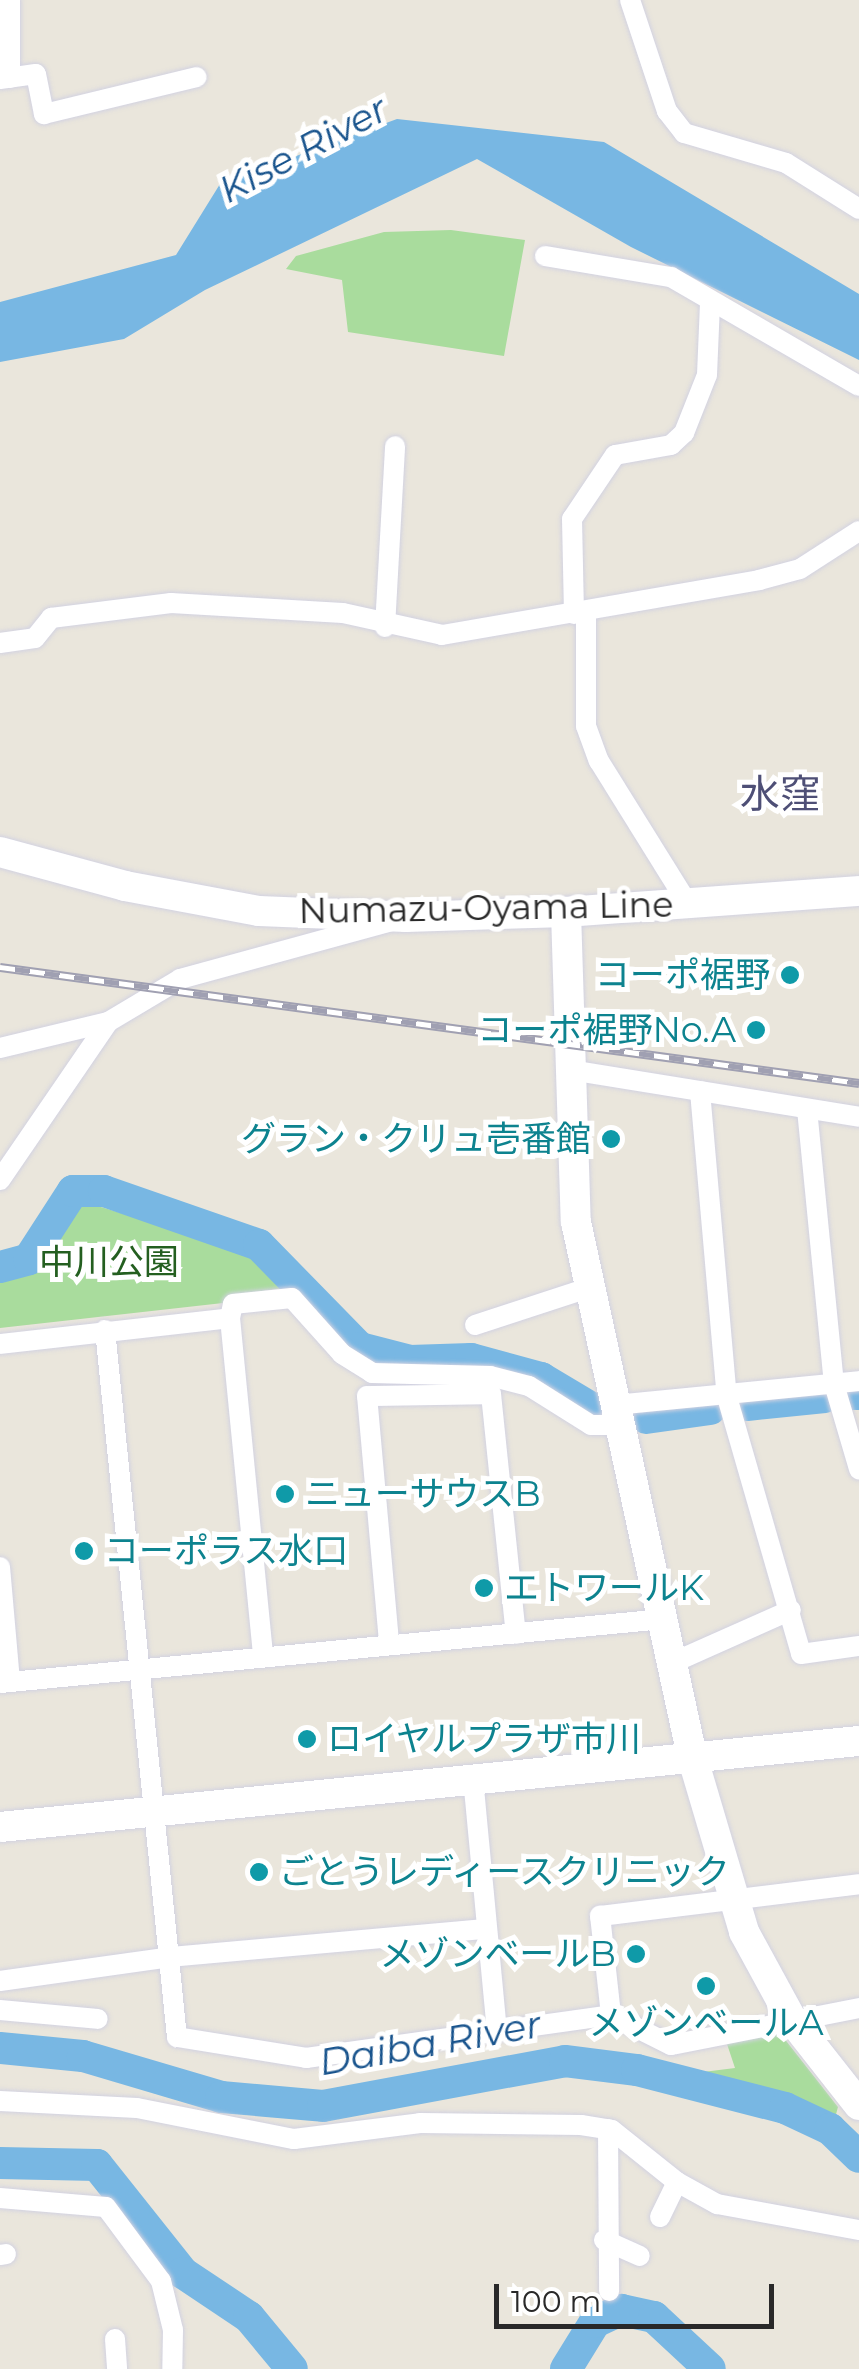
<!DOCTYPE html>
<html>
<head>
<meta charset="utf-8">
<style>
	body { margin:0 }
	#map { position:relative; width:859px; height:2369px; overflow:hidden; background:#eae6dc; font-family:Montserrat,"Noto Sans JP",sans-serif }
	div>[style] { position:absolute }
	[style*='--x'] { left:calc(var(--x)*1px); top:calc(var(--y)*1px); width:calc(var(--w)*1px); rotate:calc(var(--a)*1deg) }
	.green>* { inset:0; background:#a9dc9d }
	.water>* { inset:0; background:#78b7e3 }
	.river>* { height:32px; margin:-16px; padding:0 16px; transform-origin:16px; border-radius:16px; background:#78b7e3 }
	.roads { filter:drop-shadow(0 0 2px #d2d2e1) drop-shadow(0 0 2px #d2d2e1) }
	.street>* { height:20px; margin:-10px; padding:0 10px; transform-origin:10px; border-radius:10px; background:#fff }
	.secondary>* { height:30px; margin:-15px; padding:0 15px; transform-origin:15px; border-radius:15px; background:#fff }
	.rail>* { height:9px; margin-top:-4.5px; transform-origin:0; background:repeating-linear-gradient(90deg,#fff 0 15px,#a0a0b2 0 30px); box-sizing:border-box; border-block:2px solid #a0a0b2 }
	.dots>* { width:28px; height:28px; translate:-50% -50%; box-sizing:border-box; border:5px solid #fff; border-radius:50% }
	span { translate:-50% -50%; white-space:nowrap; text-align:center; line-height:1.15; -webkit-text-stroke:10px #fff; paint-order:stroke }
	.street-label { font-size:35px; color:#292929 }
	.culture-label { font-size:35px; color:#0d838f }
	.right { translate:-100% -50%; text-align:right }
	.left { translate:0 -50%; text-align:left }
	.park-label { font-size:35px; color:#245f20 }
	.water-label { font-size:38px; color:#19548d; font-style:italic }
	.quarter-label { font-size:40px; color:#4e4f76 }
	.scale { position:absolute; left:494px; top:2284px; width:280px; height:45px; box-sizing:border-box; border:5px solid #292929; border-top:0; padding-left:12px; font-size:30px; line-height:35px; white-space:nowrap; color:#292929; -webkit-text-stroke:8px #fff; paint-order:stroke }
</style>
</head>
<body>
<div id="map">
	<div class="green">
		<div style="clip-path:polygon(451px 230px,525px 240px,504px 356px,348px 332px,342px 280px,286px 269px,296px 256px,384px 232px)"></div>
		<div style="clip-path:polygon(81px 1201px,256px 1254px,284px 1288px,228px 1296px,223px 1303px,0 1328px,0 1279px,42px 1260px,58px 1242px,68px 1208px)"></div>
		<div style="clip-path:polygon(780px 2033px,838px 2107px,835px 2118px,679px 2075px,735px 2068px,725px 2038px)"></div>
	</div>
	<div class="water">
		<div style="clip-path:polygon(397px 119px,604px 142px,859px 294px,859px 360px,631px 247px,477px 159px,205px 290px,124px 339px,0 362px,0 302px,176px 255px,220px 184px)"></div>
	</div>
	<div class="river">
		<div style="--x:0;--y:1267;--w:30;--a:-15"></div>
		<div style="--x:29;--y:1259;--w:81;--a:-57.1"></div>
		<div style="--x:73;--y:1191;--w:31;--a:0"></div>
		<div style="--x:104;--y:1191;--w:164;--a:19.2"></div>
		<div style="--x:259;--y:1245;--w:144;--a:45.6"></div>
		<div style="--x:360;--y:1348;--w:52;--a:14.6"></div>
		<div style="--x:410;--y:1361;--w:61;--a:-1.9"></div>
		<div style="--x:471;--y:1359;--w:73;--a:15.2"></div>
		<div style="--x:541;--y:1378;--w:61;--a:30.8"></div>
		<div style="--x:851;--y:1394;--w:8;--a:0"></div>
		<div style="--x:747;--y:1405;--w:78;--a:-5.9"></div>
		<div style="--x:646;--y:1418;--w:65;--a:-8"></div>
		<div style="--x:0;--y:2048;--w:83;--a:5.5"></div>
		<div style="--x:83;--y:2056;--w:144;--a:16.5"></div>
		<div style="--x:221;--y:2097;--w:102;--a:5"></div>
		<div style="--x:323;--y:2106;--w:246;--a:-10.5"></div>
		<div style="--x:565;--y:2061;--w:73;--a:7.1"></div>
		<div style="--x:637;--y:2070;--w:153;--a:14.4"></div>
		<div style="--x:785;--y:2108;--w:50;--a:25"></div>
		<div style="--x:830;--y:2129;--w:40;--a:44"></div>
		<div style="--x:0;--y:2163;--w:97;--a:1.2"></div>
		<div style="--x:97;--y:2165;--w:138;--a:51.5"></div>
		<div style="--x:183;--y:2273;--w:79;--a:33.7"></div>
		<div style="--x:249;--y:2317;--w:67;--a:50.4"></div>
		<div style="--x:566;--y:2369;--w:55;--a:-58.3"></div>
		<div style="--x:595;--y:2322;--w:29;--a:-25"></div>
		<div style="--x:621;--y:2310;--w:34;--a:12"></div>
		<div style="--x:654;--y:2317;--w:76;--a:42.9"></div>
	</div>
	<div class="roads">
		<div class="street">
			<div style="--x:10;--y:0;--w:78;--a:90"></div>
			<div style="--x:630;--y:0;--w:117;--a:71.6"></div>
			<div style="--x:667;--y:111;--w:28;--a:52"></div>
			<div style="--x:684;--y:133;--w:106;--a:16.4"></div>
			<div style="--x:786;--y:163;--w:86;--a:32.2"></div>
			<div style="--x:0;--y:79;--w:36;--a:-8"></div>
			<div style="--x:36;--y:74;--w:41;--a:78.7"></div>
			<div style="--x:44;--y:114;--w:157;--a:-13.6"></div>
			<div style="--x:545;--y:256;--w:128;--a:9.5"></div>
			<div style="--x:671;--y:277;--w:217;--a:30.1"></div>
			<div style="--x:586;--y:612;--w:114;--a:90"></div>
			<div style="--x:586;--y:726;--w:37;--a:70"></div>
			<div style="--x:599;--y:761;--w:168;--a:58.1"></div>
			<div style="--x:574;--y:614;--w:95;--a:-91.2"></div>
			<div style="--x:572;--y:519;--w:77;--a:-56.1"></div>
			<div style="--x:615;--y:455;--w:57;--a:-10.1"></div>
			<div style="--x:671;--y:445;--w:18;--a:-43"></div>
			<div style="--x:684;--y:433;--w:62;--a:-68.4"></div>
			<div style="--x:707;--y:375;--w:73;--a:-87.6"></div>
			<div style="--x:385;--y:627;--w:181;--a:-86.8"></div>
			<div style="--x:0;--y:643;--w:35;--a:-8"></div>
			<div style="--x:35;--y:638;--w:26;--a:-51"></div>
			<div style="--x:51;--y:618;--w:121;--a:-7.1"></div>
			<div style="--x:171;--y:603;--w:172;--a:3.3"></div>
			<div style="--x:343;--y:613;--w:101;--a:12.5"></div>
			<div style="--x:442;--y:635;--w:322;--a:-9.8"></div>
			<div style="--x:759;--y:580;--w:42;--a:-15"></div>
			<div style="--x:800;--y:569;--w:70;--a:-32.8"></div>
			<div style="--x:0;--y:1048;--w:111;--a:-13.5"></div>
			<div style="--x:108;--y:1022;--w:84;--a:-30.8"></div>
			<div style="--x:180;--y:979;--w:217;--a:-15.3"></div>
			<div style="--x:570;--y:1070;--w:293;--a:9.2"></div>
			<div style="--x:700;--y:1091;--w:307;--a:85"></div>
			<div style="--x:727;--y:1397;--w:267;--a:73.9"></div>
			<div style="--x:801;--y:1654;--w:59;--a:-7.9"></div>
			<div style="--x:807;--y:1109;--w:276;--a:84.4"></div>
			<div style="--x:834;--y:1384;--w:89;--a:73.6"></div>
			<div style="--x:0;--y:1180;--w:191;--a:-55.6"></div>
			<div style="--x:230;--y:1318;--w:14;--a:-78"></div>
			<div style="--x:233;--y:1304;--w:59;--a:-5.8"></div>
			<div style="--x:292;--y:1298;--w:75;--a:48.2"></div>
			<div style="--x:342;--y:1354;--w:36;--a:32"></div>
			<div style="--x:372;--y:1373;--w:118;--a:1.5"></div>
			<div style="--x:490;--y:1376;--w:40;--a:14.4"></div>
			<div style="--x:529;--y:1386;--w:73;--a:32.2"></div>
			<div style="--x:591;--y:1425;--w:28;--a:0"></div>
			<div style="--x:475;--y:1325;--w:119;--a:-18.1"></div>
			<div style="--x:105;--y:1330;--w:711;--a:84.19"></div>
			<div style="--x:177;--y:2037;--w:131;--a:9.2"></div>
			<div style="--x:306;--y:2058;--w:308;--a:-8"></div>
			<div style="--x:611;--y:2015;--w:67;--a:26.6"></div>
			<div style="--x:671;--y:2045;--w:192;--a:-11.1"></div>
			<div style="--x:0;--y:1344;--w:231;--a:-6.4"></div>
			<div style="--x:230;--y:1318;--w:338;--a:84.4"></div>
			<div style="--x:615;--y:1405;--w:245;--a:-5.6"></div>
			<div style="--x:0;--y:1567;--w:115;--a:85"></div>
			<div style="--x:389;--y:1642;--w:247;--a:-95.1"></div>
			<div style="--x:367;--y:1396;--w:124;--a:-0.9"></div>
			<div style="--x:491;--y:1394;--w:241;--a:84.1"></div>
			<div style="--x:672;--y:1663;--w:130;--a:-24"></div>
			<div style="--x:0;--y:1683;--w:666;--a:-5.51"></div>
			<div style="--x:473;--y:1778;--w:253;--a:84.6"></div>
			<div style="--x:0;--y:1981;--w:172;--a:-8"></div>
			<div style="--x:170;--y:1957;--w:315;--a:-5.1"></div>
			<div style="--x:0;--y:2010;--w:98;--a:5.2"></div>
			<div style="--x:611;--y:2015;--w:100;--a:-96.3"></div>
			<div style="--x:600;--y:1916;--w:261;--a:-7"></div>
			<div style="--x:0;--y:2101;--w:137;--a:2.9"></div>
			<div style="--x:137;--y:2108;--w:160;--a:11.2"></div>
			<div style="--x:294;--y:2139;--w:127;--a:-7.2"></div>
			<div style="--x:420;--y:2123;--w:161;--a:0.7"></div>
			<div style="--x:581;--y:2125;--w:31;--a:9"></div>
			<div style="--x:612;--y:2130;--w:83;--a:38.7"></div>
			<div style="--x:677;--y:2182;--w:46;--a:28.8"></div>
			<div style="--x:717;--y:2204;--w:144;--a:10.4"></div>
			<div style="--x:608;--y:2129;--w:162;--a:89.6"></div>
			<div style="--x:0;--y:2198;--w:106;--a:4.9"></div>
			<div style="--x:106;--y:2207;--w:92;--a:53.4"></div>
			<div style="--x:161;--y:2281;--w:50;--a:76.2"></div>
			<div style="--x:173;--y:2330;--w:39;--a:91"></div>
			<div style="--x:660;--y:2217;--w:39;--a:-64"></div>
			<div style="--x:604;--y:2240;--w:39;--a:24"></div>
			<div style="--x:0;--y:2255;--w:6;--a:-9"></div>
			<div style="--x:115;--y:2339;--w:30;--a:86"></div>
		</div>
		<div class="secondary">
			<div style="--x:0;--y:852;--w:130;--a:15.2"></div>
			<div style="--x:125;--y:886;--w:136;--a:10.6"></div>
			<div style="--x:259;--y:911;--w:147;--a:2.3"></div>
			<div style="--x:406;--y:917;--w:160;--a:-1.8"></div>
			<div style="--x:566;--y:912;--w:294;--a:-4.1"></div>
			<div style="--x:566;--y:912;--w:310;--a:88.2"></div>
			<div style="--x:576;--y:1222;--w:546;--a:77.74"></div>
			<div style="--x:692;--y:1756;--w:184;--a:73.5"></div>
			<div style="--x:744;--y:1932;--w:100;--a:61.4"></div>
			<div style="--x:792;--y:2020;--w:108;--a:51.8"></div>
			<div style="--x:0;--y:1827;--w:863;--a:-5.72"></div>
		</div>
	</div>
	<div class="rail">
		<div style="--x:0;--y:967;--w:867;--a:7.69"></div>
	</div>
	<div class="dots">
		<div style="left:790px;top:975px;background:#0f9aa8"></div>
		<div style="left:756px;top:1030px;background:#0f9aa8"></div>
		<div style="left:611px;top:1139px;background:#0f9aa8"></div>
		<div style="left:285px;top:1494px;background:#0f9aa8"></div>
		<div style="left:84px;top:1551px;background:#0f9aa8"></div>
		<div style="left:484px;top:1588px;background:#0f9aa8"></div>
		<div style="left:307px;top:1739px;background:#0f9aa8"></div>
		<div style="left:259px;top:1872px;background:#0f9aa8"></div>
		<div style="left:636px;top:1954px;background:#0f9aa8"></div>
		<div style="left:706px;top:1986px;background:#0f9aa8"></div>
	</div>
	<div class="street-label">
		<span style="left:486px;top:908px;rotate:-1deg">Numazu-Oyama Line</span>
	</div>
	<div class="culture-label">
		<span class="right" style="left:770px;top:975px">コーポ裾野</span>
		<span class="right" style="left:736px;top:1030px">コーポ裾野No.A</span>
		<span class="right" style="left:591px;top:1139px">グラン・クリュ壱番館</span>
		<span class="left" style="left:305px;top:1494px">ニューサウスB</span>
		<span class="left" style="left:104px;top:1551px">コーポラス水口</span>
		<span class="left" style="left:504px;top:1588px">エトワールK</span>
		<span class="left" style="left:327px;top:1739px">ロイヤルプラザ市川</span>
		<span class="left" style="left:279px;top:1872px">ごとうレディースクリニック</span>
		<span class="right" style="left:616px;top:1954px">メゾンベールB</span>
		<span style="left:706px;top:2023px">メゾンベールA</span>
	</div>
	<div class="park-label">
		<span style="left:109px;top:1262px">中川公園</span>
	</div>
	<div class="water-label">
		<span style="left:303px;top:149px;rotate:-28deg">Kise River</span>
		<span style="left:430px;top:2043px;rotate:-10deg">Daiba River</span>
	</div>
	<div class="quarter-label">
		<span style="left:780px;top:794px">水窪</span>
	</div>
	<div class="scale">100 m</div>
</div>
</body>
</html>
